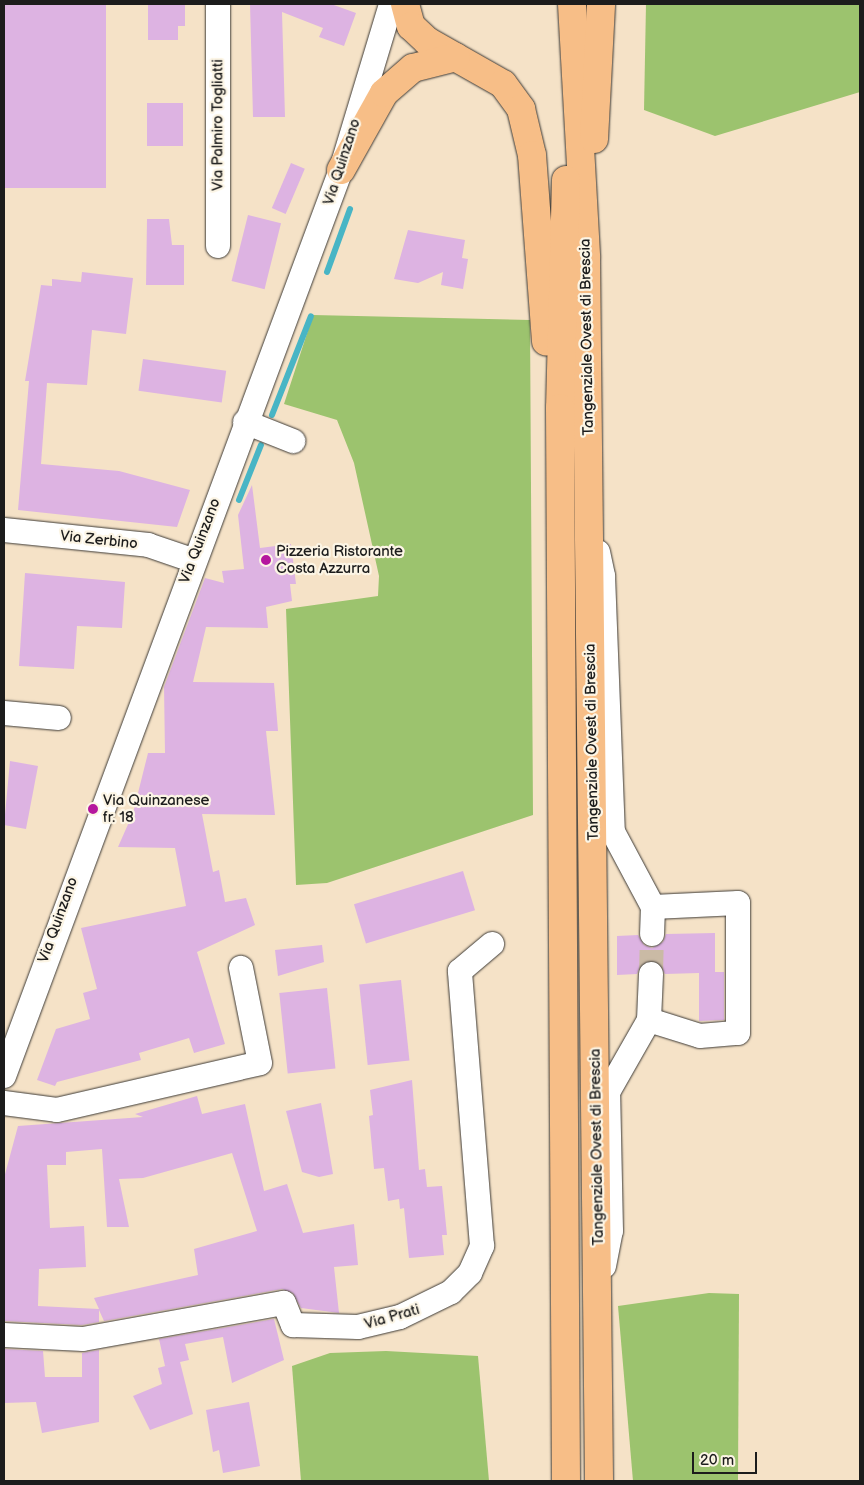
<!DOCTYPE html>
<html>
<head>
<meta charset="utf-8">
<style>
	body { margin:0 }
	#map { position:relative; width:864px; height:1485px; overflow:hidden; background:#f5e2c7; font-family:"Balsamiq Sans",sans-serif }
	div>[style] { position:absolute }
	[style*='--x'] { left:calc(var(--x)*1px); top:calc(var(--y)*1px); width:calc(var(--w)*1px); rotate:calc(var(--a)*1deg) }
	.green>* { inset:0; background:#9cc36e }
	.stream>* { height:6px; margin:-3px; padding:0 3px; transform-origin:3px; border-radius:3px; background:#48b5c5 }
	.building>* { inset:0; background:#ddb3e2; transform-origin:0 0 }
	.minor-tunnel>* { height:24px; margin-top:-12px; transform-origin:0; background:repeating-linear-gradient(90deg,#cabaa5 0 24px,transparent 0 36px) }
	.roads { filter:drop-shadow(0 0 1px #3d3a36) drop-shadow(0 0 1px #3d3a36) }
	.minor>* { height:24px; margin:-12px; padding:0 12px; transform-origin:12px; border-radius:12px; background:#fff }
	.major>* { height:28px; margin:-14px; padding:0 14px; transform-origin:14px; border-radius:14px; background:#f7be87 }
	.dots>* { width:14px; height:14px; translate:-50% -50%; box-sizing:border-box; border:2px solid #fcf5e5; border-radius:50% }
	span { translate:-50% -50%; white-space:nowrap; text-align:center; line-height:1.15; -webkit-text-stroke:4.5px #fcf5e5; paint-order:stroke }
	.street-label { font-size:15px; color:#1c1c1c }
	.poi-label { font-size:15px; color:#1c1c1c }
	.left { translate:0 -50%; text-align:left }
	.frame { position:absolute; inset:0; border:5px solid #1c1c1c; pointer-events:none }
	.scale { position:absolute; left:692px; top:1452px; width:65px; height:22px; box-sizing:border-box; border:2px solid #1c1c1c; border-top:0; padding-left:6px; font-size:15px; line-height:18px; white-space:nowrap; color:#1c1c1c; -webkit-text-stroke:4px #fcf5e5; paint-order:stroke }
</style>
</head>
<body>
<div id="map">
	<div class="green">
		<div style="clip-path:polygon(646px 4px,860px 4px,860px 92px,715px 136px,644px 110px)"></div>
		<div style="clip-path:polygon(313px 315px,530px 320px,533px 815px,327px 883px,296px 885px,286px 609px,378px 596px,379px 576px,354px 463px,337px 420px,284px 404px)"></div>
		<div style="clip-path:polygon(709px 1293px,739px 1294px,738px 1481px,633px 1481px,618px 1306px)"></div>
		<div style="clip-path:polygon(386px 1351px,478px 1356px,489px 1481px,301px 1481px,292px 1366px,330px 1353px)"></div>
	</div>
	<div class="stream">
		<div style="--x:327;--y:272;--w:67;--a:-69.9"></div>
		<div style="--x:272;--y:415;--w:106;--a:-68.5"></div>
		<div style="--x:239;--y:500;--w:59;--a:-68.2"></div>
	</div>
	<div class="building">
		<div style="left:4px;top:4px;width:102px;height:184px"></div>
		<div style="clip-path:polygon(148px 4px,185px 4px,185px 26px,178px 26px,178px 40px,148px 40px)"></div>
		<div style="clip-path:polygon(250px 4px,331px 4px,356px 13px,344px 46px,319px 37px,323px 28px,282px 12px,285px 117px,253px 117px)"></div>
		<div style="left:147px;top:103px;width:36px;height:43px"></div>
		<div style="left:291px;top:163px;width:15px;height:49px;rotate:23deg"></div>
		<div style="left:248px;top:215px;width:34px;height:68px;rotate:14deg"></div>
		<div style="clip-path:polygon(147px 219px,169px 219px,172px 245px,184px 245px,184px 285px,146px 285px)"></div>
		<div style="clip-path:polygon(408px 230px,465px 240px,462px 258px,468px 259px,463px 289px,441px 285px,443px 272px,418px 283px,394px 279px)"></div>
		<div style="clip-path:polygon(82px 272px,133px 278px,126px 334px,92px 330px,87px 385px,47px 383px,41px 464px,119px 471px,190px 490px,177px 527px,18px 510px,29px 381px,25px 381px,41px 285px,52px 286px,52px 279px,81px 282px)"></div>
		<div style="left:143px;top:359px;width:84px;height:32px;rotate:8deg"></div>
		<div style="clip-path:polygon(252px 485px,260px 548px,291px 544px,296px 584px,290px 584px,292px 601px,266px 607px,268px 628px,206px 627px,193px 682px,274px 683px,278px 731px,266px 731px,275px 815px,202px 814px,213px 872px,219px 870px,225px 902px,246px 898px,255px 925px,197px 952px,225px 1044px,194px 1053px,189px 1038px,139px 1053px,141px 1060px,57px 1082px,55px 1086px,37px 1080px,56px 1029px,90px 1019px,83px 993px,97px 989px,81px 928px,186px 906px,175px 848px,118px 847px,133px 813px,148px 753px,165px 753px,164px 687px,205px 578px,224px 583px,222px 571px,244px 569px,238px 515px)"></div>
		<div style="clip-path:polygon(25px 573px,125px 582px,122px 628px,77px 626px,74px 669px,19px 666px)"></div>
		<div style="clip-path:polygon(10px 761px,38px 766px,26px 829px,4px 825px)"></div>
		<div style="left:463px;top:871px;width:41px;height:114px;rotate:73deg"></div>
		<div style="clip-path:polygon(715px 933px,715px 972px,724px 972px,724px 1020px,699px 1021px,699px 973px,665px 974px,659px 963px,651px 960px,640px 966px,637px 974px,617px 975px,617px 936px,638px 935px,644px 945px,652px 948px,663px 942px,666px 934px)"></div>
		<div style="clip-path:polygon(322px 945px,324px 962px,278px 976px,275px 950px)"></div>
		<div style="left:401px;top:980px;width:81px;height:42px;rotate:84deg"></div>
		<div style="left:327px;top:988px;width:81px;height:48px;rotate:84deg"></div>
		<div style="clip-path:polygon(412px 1080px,419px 1170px,425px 1169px,427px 1187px,442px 1186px,447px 1235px,442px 1235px,444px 1255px,409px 1258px,404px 1208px,400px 1209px,399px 1199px,388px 1201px,384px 1168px,374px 1169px,369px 1116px,373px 1115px,370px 1090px)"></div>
		<div style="clip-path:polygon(evenodd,197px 1096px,202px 1114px,245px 1104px,264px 1191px,287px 1184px,303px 1233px,354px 1224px,358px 1265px,334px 1267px,339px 1313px,301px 1308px,293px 1293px,282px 1289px,104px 1321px,99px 1310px,99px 1322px,82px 1325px,4px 1321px,4px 1178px,18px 1126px,143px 1117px,135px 1114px,197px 1096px,102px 1149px,107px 1227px,129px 1227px,119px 1179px,143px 1178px,232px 1153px,257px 1231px,194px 1249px,198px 1275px,94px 1298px,99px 1309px,38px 1306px,39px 1269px,86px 1267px,84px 1226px,50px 1228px,47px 1165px,66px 1165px,66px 1152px,102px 1149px)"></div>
		<div style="clip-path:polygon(321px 1103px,333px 1174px,319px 1177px,302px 1172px,286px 1111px)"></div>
		<div style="clip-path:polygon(274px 1319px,284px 1360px,232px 1383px,223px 1337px,185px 1344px,189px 1360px,180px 1362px,193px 1414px,150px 1430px,133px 1396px,162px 1384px,158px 1368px,169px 1365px,165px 1366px,159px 1339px)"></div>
		<div style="clip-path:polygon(4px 1349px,43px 1351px,45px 1377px,82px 1377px,82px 1353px,99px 1350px,99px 1422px,42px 1433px,36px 1402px,4px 1403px)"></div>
		<div style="clip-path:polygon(249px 1402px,260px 1466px,223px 1473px,219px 1450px,213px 1452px,206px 1410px)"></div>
	</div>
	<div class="minor-tunnel">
		<div style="--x:651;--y:974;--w:40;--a:-88.6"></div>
	</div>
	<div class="roads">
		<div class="minor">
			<div style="--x:218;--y:4;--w:242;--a:90"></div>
			<div style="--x:245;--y:422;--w:52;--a:21.6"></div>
			<div style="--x:4;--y:530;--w:145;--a:5.9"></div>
			<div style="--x:148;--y:545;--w:46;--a:18.8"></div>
			<div style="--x:598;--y:552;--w:25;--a:78"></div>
			<div style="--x:603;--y:576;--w:256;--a:87.8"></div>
			<div style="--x:613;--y:832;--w:85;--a:61.9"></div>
			<div style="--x:653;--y:907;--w:27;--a:92"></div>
			<div style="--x:4;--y:713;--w:55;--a:5.2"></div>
			<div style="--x:649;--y:1020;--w:53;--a:17.4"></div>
			<div style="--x:700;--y:1036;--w:38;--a:-5"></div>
			<div style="--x:738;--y:1033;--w:130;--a:-90"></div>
			<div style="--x:738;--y:903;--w:85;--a:177.3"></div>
			<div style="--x:4;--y:1076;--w:967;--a:-69.6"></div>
			<div style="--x:341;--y:170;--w:173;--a:-73.2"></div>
			<div style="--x:4;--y:1103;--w:53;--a:7.5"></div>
			<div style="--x:57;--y:1110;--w:208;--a:-13"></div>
			<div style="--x:260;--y:1063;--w:97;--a:-101.3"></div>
			<div style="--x:604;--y:1266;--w:36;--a:-79"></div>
			<div style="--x:611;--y:1231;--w:139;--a:-91.2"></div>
			<div style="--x:608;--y:1092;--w:83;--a:-60.3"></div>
			<div style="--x:649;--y:1020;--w:46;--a:-87.5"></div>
			<div style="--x:4;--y:1335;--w:79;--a:2.9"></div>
			<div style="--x:83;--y:1339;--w:204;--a:-10.2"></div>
			<div style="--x:284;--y:1303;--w:24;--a:68"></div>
			<div style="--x:293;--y:1325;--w:65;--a:1.8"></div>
			<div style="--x:358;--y:1327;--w:43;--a:-13.4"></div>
			<div style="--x:400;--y:1317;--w:57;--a:-26.1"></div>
			<div style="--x:451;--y:1292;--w:27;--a:-45"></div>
			<div style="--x:470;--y:1273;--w:30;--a:-66"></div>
			<div style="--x:482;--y:1246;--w:276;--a:-94.6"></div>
			<div style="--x:460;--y:971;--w:42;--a:-40.2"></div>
		</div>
		<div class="major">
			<div style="--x:405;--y:4;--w:23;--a:75"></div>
			<div style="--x:411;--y:26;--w:22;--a:43"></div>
			<div style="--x:427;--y:41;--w:87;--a:29.5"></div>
			<div style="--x:503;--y:84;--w:31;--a:54"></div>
			<div style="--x:521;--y:109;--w:47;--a:76.6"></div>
			<div style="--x:532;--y:155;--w:187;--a:85.7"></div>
			<div style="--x:572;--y:4;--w:254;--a:86.8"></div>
			<div style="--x:586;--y:258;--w:1223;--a:89.39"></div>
			<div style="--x:594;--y:139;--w:135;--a:-87"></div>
			<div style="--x:341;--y:170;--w:88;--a:-60.8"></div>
			<div style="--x:384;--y:93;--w:38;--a:-41"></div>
			<div style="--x:413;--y:68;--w:44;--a:-14.3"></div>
			<div style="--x:566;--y:180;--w:228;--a:91.5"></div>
			<div style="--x:560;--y:408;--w:1073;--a:89.68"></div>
		</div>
	</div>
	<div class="dots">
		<div style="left:266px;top:560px;background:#b5179e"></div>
		<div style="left:93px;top:809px;background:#b5179e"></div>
	</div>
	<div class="street-label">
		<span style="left:218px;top:125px;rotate:-90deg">Via Palmiro Togliatti</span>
		<span style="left:342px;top:162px;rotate:-72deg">Via Quinzano</span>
		<span style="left:587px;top:337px;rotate:-91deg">Tangenziale Ovest di Brescia</span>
		<span style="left:99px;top:540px;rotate:6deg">Via Zerbino</span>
		<span style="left:200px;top:541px;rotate:-69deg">Via Quinzano</span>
		<span style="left:592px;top:742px;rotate:-91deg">Tangenziale Ovest di Brescia</span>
		<span style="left:58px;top:920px;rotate:-70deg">Via Quinzano</span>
		<span style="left:597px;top:1147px;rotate:-91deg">Tangenziale Ovest di Brescia</span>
		<span style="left:392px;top:1317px;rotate:-16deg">Via Prati</span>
	</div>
	<div class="poi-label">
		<span class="left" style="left:276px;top:560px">Pizzeria Ristorante<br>Costa Azzurra</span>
		<span class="left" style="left:103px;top:809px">Via Quinzanese<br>fr. 18</span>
	</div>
	<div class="frame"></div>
	<div class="scale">20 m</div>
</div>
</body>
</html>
